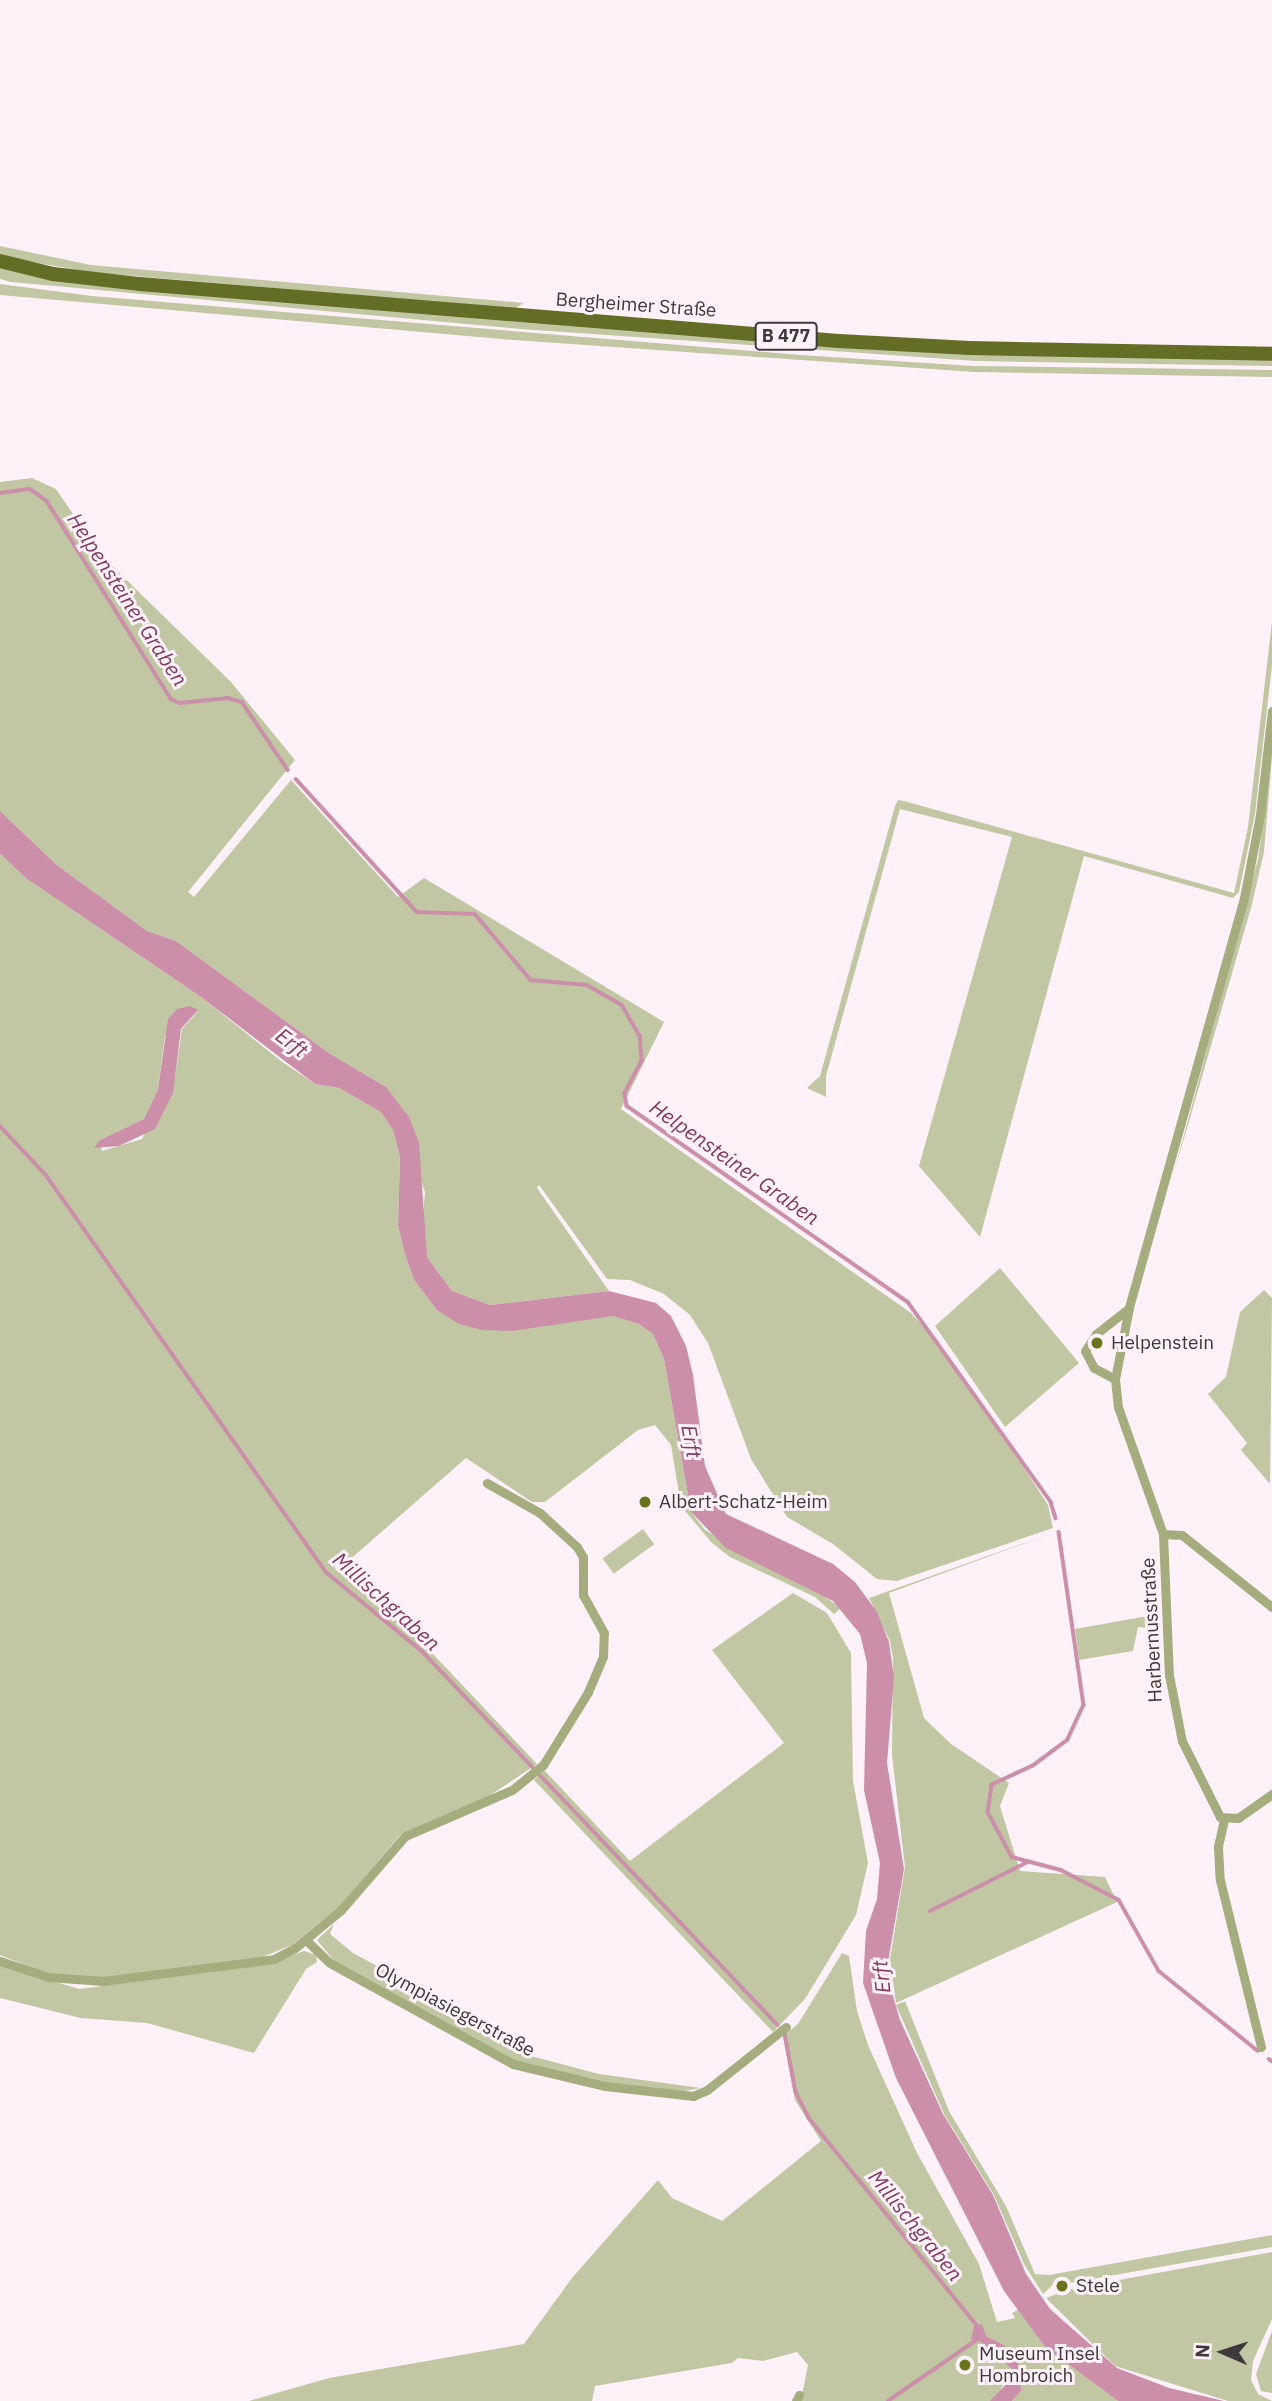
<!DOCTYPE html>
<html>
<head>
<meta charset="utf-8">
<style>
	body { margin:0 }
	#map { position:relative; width:1272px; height:2401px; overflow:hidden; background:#fff1f7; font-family:"IBM Plex Sans",sans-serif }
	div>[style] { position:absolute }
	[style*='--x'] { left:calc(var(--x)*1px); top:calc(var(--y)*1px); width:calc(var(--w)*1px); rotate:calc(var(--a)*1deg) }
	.green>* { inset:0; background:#c1c7a2; transform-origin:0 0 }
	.water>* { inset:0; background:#cb8faa }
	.stream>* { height:3.5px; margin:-1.75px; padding:0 1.75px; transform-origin:1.75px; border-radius:1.75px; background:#cb8faa }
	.minor>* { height:9px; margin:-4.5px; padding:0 4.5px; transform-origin:4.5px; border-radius:4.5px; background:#a5ad7f }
	.primary>* { height:14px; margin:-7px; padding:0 7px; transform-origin:7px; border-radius:7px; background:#646d26 }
	.dots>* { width:19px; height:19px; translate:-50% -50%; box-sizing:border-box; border:4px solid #fff1f7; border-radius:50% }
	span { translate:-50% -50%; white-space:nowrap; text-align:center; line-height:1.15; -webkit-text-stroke:6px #fff1f7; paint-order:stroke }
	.shield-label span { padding:2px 5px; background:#fff1f7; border:2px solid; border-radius:5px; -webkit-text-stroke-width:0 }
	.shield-label { font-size:18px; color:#3f393b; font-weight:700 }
	.street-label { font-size:19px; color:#3f393b }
	.poi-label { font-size:19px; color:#3f393b }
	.left { translate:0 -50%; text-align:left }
	.water-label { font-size:21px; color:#833a5f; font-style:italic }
	.north { position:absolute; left:1188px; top:2317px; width:70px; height:70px; -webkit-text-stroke:5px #fff1f7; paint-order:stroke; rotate:273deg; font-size:19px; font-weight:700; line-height:28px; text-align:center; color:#3f393b }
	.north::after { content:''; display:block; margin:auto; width:24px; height:32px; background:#3f393b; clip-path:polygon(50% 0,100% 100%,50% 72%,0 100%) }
</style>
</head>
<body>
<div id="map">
	<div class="green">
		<div style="clip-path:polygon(0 246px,91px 265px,524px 303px,514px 309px,89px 272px,16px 259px,0 254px)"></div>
		<div style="clip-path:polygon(0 268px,51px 280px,798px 343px,1272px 356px,1272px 366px,976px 361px,521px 329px,11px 282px,0 279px)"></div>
		<div style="clip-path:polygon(0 284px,92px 296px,800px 355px,973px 366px,1272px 370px,1272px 377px,974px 372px,514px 340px,0 295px)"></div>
		<div style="clip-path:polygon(32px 478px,56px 489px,101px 555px,231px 682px,295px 760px,188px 892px,194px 897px,291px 780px,398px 897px,424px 878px,664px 1022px,621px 1109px,911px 1313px,936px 1340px,1030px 1477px,1048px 1505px,1053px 1528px,897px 1581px,877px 1579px,833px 1544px,787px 1517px,751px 1459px,708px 1343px,690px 1315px,664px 1294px,630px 1280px,607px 1279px,539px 1185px,537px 1188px,609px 1291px,490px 1305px,452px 1291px,427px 1257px,422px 1228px,425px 1192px,386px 1087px,329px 1053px,176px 941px,147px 931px,57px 865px,0 811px,0 482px)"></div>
		<div style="clip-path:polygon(1272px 622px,1272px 665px,1255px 814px,1239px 892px,1233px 898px,1084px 856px,980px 1237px,919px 1166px,1012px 837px,900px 809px,826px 1076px,826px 1097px,807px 1088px,820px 1076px,895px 806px,898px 800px,904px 801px,1234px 893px,1248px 827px)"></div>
		<div style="clip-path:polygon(1272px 756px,1264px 852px,1251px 908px,1172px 1180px,1258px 859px)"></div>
		<div style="clip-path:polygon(evenodd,0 854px,27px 879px,201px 997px,281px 1061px,315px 1084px,339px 1088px,381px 1112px,393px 1130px,400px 1157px,398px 1225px,404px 1251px,414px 1280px,437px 1310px,613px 1316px,639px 1324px,653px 1334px,664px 1359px,691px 1512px,705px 1530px,811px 1587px,841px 1608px,834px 1614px,815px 1597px,730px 1557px,711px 1542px,681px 1506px,671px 1445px,655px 1425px,638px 1430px,545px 1502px,532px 1502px,466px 1458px,339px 1569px,432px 1653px,537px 1764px,489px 1796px,402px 1833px,340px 1906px,292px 1945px,260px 1958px,111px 1978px,77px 1978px,43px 1972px,0 1955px,0 854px,198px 1011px,182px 1029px,175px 1077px,142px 1139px,102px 1151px,100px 1140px,144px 1119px,158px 1089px,165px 1036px,198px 1011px)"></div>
		<div style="clip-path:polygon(1000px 1268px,1079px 1363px,1005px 1427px,935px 1326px)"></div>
		<div style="clip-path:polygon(1264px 1290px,1272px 1298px,1270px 1484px,1241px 1450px,1247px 1443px,1208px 1394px,1226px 1377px,1240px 1312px)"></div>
		<div style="left:643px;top:1529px;width:19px;height:50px;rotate:54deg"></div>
		<div style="clip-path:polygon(1053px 1533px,889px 1593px,924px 1718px,951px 1744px,1009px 1783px,1000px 1806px,1020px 1871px,1105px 1877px,1117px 1902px,896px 2003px,890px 1959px,905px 1867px,892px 1755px,893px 1658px,890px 1641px,869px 1598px)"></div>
		<div style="clip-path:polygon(793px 1593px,827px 1613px,851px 1653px,853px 1781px,868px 1863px,856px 1915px,805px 1999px,773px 2032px,534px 1780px,544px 1770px,630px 1861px,784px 1743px,712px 1650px)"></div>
		<div style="clip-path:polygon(1159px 1614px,1159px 1629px,1138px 1627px,1133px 1651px,1079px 1660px,1075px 1629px)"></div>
		<div style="clip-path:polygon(334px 1924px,330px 1934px,353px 1953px,468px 2015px,531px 2056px,599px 2074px,701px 2088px,684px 2091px,599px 2083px,521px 2065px,336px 1963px,317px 1940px)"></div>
		<div style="clip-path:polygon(304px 1951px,316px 1955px,317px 1962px,306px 1969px,254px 2053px,147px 2023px,81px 2018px,0 1998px,0 1965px,79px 1989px,264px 1965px)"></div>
		<div style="clip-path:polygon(842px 1953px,849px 1956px,857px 2011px,868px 2045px,917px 2153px,979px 2264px,997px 2322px,1015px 2318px,1012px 2313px,1018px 2310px,1045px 2347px,1118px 2401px,1012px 2401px,1021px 2391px,1004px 2345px,986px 2336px,981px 2342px,1012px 2369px,994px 2401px,801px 2401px,808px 2365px,797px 2352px,763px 2361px,738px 2358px,732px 2363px,595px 2386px,592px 2401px,249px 2401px,329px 2378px,524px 2344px,572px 2278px,658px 2180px,672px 2198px,722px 2221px,821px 2141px,795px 2100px,783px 2036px,798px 2024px)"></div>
		<div style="clip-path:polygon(905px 2001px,949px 2111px,1006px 2206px,1035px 2274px,1049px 2275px,1272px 2235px,1272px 2247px,1070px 2283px,1057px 2281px,1043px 2294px,1024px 2264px,994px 2195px,945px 2116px,896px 2005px)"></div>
		<div style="clip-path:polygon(1272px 2252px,1272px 2319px,1253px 2361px,1251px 2380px,1258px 2394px,1272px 2401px,1228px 2401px,1115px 2366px,1046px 2298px,1070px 2289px)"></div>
		<div style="clip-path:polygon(1272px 2331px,1272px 2393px,1261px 2391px,1256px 2374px)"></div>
	</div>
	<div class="water">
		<div style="clip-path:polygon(0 811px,57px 865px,147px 931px,176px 941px,329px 1053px,386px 1087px,409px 1117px,419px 1143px,427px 1257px,452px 1291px,490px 1305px,609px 1291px,656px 1303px,671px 1316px,686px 1346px,693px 1375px,705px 1466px,726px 1514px,833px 1564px,855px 1582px,877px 1612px,889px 1642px,894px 1678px,887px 1763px,904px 1869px,888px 1962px,891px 1989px,900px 2020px,943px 2114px,993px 2195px,1026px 2274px,1050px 2309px,1117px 2368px,1169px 2388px,1224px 2401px,1118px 2401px,1045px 2347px,1004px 2291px,896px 2078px,863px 1983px,866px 1931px,877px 1899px,880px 1863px,864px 1790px,867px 1663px,860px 1634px,833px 1601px,726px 1548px,691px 1512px,664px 1359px,653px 1334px,639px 1324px,613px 1316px,512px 1331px,483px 1330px,459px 1324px,437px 1310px,414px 1280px,404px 1251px,398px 1225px,400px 1157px,393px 1130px,381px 1112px,339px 1088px,315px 1084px,201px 997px,27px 879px,0 854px)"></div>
		<div style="clip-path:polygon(190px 1006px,198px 1010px,181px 1029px,173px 1093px,155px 1129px,119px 1146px,94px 1148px,100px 1140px,144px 1119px,158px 1089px,168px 1019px,177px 1009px)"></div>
		<div style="clip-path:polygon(982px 2324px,986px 2336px,1004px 2345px,1018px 2361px,1021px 2391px,1012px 2401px,990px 2401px,1009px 2381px,1012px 2369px,981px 2342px,971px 2339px,974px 2326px)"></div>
	</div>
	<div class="stream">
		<div style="--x:0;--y:493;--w:30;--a:-8"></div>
		<div style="--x:30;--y:489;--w:21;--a:35"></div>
		<div style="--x:47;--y:501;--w:234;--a:57.9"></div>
		<div style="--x:171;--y:699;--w:10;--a:24"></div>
		<div style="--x:180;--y:703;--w:48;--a:-5.9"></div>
		<div style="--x:228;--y:698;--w:15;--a:16"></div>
		<div style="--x:242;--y:702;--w:82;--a:55.9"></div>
		<div style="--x:296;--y:779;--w:180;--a:47.7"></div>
		<div style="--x:417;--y:912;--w:58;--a:2"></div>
		<div style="--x:475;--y:914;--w:87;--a:49.7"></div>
		<div style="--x:531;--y:980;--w:56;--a:5.1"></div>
		<div style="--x:587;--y:985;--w:40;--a:29.7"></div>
		<div style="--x:622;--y:1005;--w:36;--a:60"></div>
		<div style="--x:640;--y:1036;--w:25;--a:85"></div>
		<div style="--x:642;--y:1061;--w:36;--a:118"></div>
		<div style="--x:625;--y:1093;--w:13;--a:81"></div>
		<div style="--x:627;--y:1106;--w:343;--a:34.9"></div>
		<div style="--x:908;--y:1302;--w:246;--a:54.4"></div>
		<div style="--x:1051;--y:1502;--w:17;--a:73"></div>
		<div style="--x:0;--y:1126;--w:67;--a:46.8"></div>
		<div style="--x:46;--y:1175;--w:486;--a:54.8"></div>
		<div style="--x:326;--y:1572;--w:124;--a:39.5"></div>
		<div style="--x:422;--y:1651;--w:516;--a:46.41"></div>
		<div style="--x:1059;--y:1532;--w:175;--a:81.8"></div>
		<div style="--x:1084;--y:1705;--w:38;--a:115"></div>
		<div style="--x:1068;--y:1740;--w:44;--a:143.4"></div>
		<div style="--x:1033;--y:1766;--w:45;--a:155.1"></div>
		<div style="--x:992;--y:1785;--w:27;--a:98"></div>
		<div style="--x:988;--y:1812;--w:51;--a:61.9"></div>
		<div style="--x:1012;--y:1857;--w:51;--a:14.9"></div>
		<div style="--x:1061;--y:1870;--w:65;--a:27.3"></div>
		<div style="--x:1119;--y:1900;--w:81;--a:60.6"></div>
		<div style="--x:1159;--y:1971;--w:127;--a:38.9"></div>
		<div style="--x:930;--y:1911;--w:110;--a:-26.6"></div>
		<div style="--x:785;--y:2034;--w:59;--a:79.3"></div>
		<div style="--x:796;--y:2092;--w:29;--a:63"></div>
		<div style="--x:809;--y:2118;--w:269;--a:51"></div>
		<div style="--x:1269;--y:2059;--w:4;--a:34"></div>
		<div style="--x:888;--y:2401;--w:106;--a:-34.6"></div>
	</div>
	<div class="minor">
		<div style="--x:1272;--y:711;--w:105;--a:96.6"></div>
		<div style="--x:1260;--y:815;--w:85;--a:100.9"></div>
		<div style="--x:1244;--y:898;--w:426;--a:105.7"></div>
		<div style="--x:1129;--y:1308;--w:72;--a:101.2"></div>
		<div style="--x:1115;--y:1379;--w:28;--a:84"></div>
		<div style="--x:1118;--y:1407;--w:135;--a:70.5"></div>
		<div style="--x:1163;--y:1534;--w:141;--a:87.6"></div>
		<div style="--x:1169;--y:1675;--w:67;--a:78.9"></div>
		<div style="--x:1182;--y:1741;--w:85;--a:63.4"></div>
		<div style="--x:1220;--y:1817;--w:18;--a:3"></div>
		<div style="--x:1238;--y:1818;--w:42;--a:-35.2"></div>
		<div style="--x:1115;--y:1379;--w:24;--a:-152"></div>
		<div style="--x:1094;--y:1368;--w:19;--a:-118"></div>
		<div style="--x:1085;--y:1351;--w:20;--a:-57"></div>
		<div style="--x:1096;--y:1334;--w:42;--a:-38.2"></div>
		<div style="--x:1163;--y:1534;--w:19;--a:3"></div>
		<div style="--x:1182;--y:1535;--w:115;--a:38.7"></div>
		<div style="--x:1224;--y:1820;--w:28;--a:103"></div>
		<div style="--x:1218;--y:1847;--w:33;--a:87"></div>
		<div style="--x:1220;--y:1880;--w:172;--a:76.2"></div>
		<div style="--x:306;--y:1940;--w:33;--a:44"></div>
		<div style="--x:330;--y:1963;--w:209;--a:28.9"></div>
		<div style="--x:513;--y:2064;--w:95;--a:13.4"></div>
		<div style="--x:605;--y:2086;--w:89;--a:6.5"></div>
		<div style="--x:693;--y:2096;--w:15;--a:-23"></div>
		<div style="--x:707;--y:2090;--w:101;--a:-38.6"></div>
		<div style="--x:0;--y:1961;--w:51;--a:18.4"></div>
		<div style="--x:48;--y:1977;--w:55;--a:4.2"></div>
		<div style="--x:103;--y:1981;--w:172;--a:-7.3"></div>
		<div style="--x:274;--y:1959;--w:24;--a:-28"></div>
		<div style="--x:295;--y:1948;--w:60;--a:-39.6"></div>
		<div style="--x:341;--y:1910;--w:98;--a:-49.1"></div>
		<div style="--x:405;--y:1836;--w:116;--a:-23.3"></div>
		<div style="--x:512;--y:1790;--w:40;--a:-39"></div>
		<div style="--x:543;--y:1765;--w:86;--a:-58.3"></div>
		<div style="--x:588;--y:1692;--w:39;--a:-67"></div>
		<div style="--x:603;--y:1656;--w:23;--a:-88"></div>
		<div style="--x:604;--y:1633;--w:43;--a:-118.9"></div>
		<div style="--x:583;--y:1595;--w:38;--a:-90"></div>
		<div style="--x:583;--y:1557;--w:12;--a:-121"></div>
		<div style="--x:577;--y:1547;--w:50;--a:-137.4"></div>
		<div style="--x:540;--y:1513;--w:61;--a:-150.5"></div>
		<div style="--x:796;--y:2401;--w:7;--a:-63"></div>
	</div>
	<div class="primary">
		<div style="--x:0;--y:261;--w:55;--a:13.8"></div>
		<div style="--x:53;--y:274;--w:88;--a:6.6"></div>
		<div style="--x:140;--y:284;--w:701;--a:4.66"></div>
		<div style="--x:839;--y:341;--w:131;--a:3.1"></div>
		<div style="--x:970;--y:348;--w:302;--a:1.1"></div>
	</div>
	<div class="dots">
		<div style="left:1097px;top:1343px;background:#6a741e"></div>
		<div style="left:645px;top:1502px;background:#6a741e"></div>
		<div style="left:1062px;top:2286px;background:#6a741e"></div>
		<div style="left:965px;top:2365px;background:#6a741e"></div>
	</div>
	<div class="shield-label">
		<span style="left:786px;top:336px">B 477</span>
	</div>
	<div class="street-label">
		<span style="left:636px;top:305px;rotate:4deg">Bergheimer Straße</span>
		<span style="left:1152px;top:1630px;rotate:-93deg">Harbernusstraße</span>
		<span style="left:455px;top:2010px;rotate:28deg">Olympiasiegerstraße</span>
	</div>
	<div class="poi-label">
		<span class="left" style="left:1111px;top:1343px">Helpenstein</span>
		<span class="left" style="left:659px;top:1502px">Albert-Schatz-Heim</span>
		<span class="left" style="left:1076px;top:2286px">Stele</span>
		<span class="left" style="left:979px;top:2365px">Museum Insel<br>Hombroich</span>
	</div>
	<div class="water-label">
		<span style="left:128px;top:599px;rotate:57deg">Helpensteiner Graben</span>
		<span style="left:292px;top:1042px;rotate:37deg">Erft</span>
		<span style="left:735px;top:1162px;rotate:35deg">Helpensteiner Graben</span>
		<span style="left:692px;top:1441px;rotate:80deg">Erft</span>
		<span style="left:387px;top:1601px;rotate:42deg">Millischgraben</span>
		<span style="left:881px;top:1977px;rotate:-96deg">Erft</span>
		<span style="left:916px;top:2225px;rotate:51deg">Millischgraben</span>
	</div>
	<div class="north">N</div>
</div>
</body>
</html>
